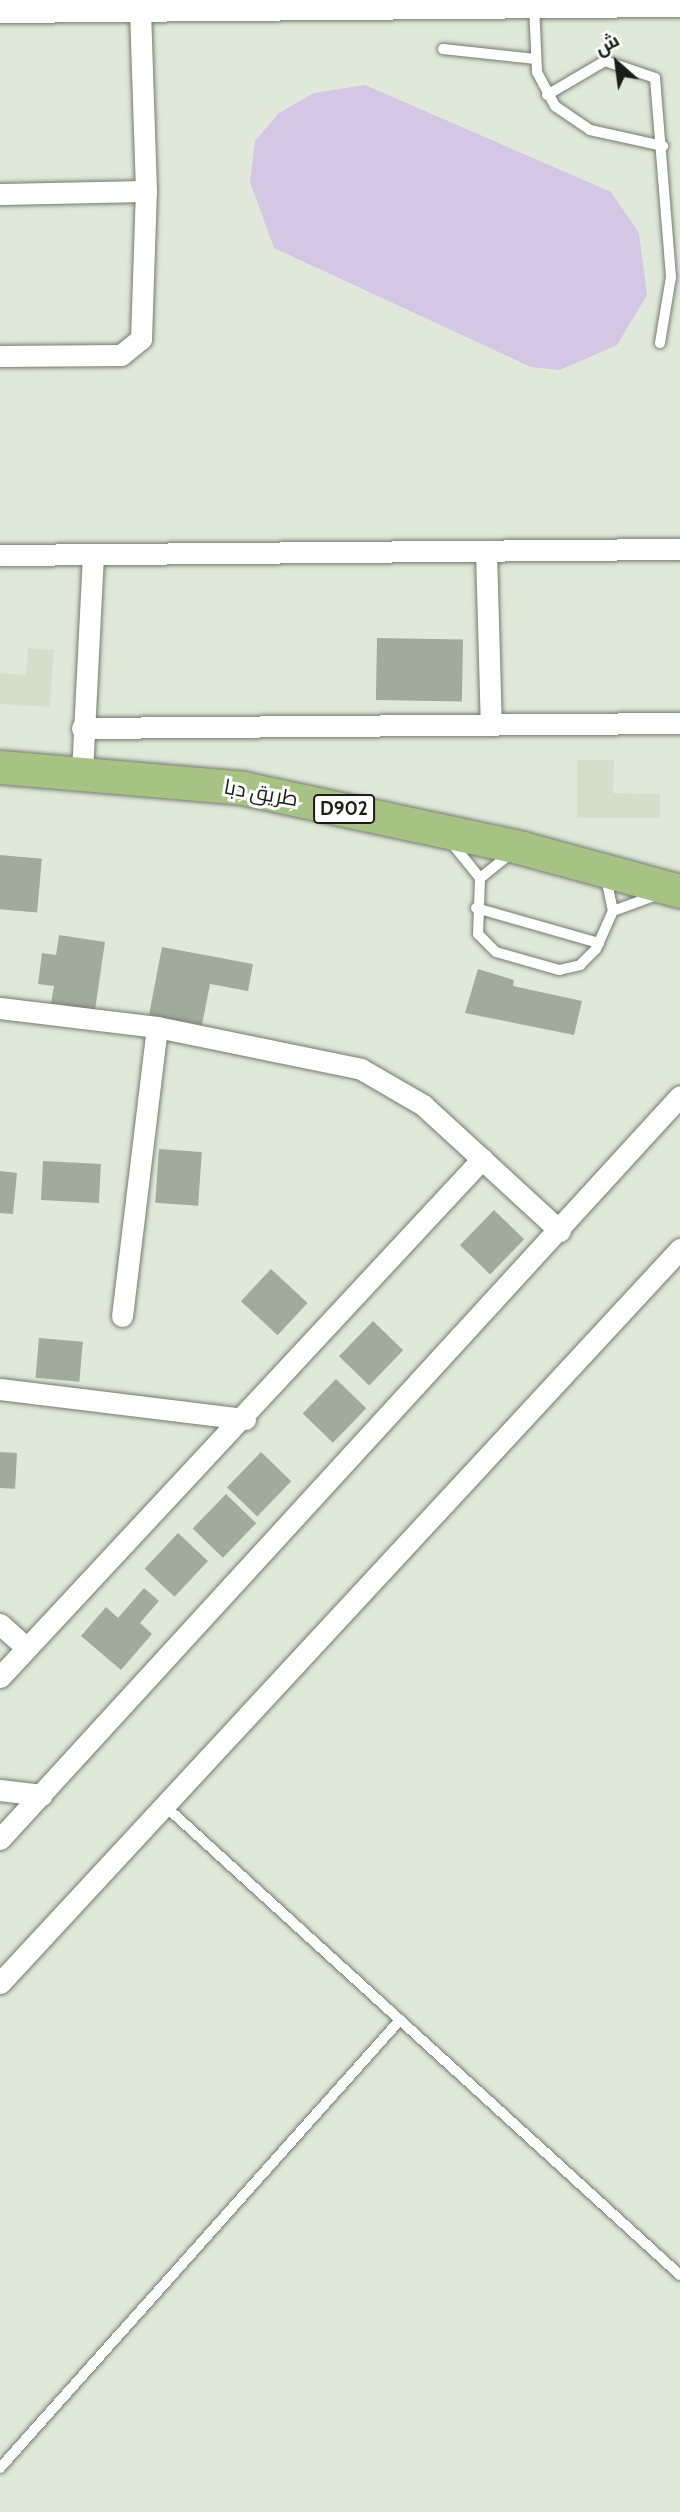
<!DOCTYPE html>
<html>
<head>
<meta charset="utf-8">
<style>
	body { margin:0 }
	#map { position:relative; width:680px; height:2512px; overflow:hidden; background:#e0e8d9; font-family:Cabin,Cairo,sans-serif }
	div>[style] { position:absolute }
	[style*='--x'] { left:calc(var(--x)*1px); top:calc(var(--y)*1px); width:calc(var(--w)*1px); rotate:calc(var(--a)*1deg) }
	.built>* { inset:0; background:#d3dfca }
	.green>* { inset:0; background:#d4c6e5 }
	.building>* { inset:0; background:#a2aa9c; transform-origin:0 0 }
	.roads { filter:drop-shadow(0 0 2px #747b6e) drop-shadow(0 0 2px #747b6e) }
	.service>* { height:10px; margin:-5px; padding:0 5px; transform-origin:5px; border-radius:5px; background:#fff }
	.minor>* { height:21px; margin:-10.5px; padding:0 10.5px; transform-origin:10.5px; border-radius:10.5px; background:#fff }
	.tertiary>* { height:26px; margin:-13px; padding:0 13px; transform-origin:13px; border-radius:13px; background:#fff }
	.primary>* { height:33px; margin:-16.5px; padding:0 16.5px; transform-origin:16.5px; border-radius:16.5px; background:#a6c384 }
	span { translate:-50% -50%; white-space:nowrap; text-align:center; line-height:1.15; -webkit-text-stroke:6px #fff; paint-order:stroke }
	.shield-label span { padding:2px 5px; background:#fff; border:2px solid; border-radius:5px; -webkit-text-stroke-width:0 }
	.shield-label { font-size:19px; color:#1a1d18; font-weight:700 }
	.street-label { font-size:21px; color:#1a1d18 }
	.north { position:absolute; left:582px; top:28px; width:70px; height:70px; -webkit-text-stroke:5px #fff; paint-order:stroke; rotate:332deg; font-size:19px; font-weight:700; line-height:28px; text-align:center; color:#1a1d18 }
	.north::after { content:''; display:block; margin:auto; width:24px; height:32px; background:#1a1d18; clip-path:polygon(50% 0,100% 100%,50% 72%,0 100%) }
</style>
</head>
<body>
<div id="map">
	<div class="built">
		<div style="clip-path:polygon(28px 648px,54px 650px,50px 707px,0 704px,0 673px,26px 675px)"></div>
		<div style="clip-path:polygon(577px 760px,614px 760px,613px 793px,660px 794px,660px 818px,577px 818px)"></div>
	</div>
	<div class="green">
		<div style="clip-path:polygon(365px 85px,611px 192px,639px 233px,647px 295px,617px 345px,560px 370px,531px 367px,274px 248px,250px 182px,255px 141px,279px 113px,314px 93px)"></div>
	</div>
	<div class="building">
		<div style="left:377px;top:638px;width:86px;height:62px;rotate:1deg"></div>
		<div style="left:0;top:855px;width:42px;height:54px;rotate:5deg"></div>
		<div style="clip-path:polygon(59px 935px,105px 942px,95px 1010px,51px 1003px,54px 986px,38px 984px,42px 953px,56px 955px)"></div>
		<div style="clip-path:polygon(162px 947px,253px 964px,248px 991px,210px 984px,202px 1025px,149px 1015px)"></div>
		<div style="clip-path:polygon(478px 969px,514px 980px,513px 986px,582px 1001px,574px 1035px,465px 1013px)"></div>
		<div style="left:159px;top:1149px;width:43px;height:54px;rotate:4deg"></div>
		<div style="left:43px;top:1161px;width:58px;height:39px;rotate:3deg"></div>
		<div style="clip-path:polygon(0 1171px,17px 1173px,13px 1214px,0 1213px)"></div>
		<div style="left:494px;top:1210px;width:42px;height:49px;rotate:44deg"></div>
		<div style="left:271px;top:1269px;width:50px;height:44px;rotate:43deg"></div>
		<div style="left:373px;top:1321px;width:42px;height:49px;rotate:44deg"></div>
		<div style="left:39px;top:1338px;width:44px;height:40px;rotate:5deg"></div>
		<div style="left:336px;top:1379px;width:42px;height:48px;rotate:44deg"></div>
		<div style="left:0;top:1452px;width:17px;height:36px;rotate:3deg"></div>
		<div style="left:261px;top:1452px;width:42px;height:49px;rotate:44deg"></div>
		<div style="left:226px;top:1494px;width:42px;height:48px;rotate:44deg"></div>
		<div style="left:178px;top:1533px;width:41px;height:49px;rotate:43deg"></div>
		<div style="clip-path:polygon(144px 1588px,159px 1601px,140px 1623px,152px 1634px,121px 1670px,81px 1636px,106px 1607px,118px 1618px)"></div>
	</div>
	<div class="roads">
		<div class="service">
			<div style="--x:534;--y:5;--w:67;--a:87.4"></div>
			<div style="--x:537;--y:72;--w:38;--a:62"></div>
			<div style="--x:555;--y:106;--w:42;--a:34.4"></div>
			<div style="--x:590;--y:130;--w:75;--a:12.4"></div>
			<div style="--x:443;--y:49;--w:93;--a:6.2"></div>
			<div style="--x:547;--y:95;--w:67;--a:-30.4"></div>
			<div style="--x:605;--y:61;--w:53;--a:18.8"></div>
			<div style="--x:655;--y:78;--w:200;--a:85.4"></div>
			<div style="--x:671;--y:277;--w:67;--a:99.5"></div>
			<div style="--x:451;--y:842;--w:46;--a:51.1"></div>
			<div style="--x:510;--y:854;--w:38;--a:141"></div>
			<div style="--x:480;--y:878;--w:56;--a:92"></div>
			<div style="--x:478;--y:934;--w:25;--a:45"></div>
			<div style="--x:496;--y:952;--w:66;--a:15.9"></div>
			<div style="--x:559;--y:970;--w:22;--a:-13"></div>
			<div style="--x:580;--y:965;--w:23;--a:-45"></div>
			<div style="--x:596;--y:949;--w:42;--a:-65.9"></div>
			<div style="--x:613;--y:911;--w:35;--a:-102"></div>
			<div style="--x:476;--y:908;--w:128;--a:15.9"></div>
			<div style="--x:613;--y:911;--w:47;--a:-20"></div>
			<div style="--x:164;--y:1805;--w:698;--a:42.33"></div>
			<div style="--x:0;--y:2468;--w:601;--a:-48.24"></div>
		</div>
		<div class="minor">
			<div style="--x:0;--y:194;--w:146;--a:-1.2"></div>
			<div style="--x:0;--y:356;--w:121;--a:-0.5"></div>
			<div style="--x:121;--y:355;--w:26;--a:-39"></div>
			<div style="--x:141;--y:339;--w:148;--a:-88.1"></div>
			<div style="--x:146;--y:191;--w:184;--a:-91.9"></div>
			<div style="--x:486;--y:551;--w:174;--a:88.4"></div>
			<div style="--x:0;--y:555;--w:680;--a:-0.51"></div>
			<div style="--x:82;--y:728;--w:598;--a:-0.48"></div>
			<div style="--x:82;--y:772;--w:217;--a:-87.1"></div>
			<div style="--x:0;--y:1008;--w:158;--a:6.9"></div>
			<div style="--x:157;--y:1027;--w:208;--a:11.6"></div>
			<div style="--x:361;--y:1069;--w:72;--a:30.1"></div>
			<div style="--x:423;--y:1105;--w:186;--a:42.6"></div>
			<div style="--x:122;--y:1316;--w:291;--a:-83.1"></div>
			<div style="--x:0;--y:1389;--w:247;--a:7"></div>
			<div style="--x:0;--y:1624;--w:36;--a:42"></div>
			<div style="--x:0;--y:1677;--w:708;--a:-47.06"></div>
			<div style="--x:0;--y:1790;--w:42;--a:6.8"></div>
			<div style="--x:0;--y:1839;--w:1007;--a:-47.53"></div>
			<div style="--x:0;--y:1983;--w:1001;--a:-47.19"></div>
		</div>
		<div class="tertiary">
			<div style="--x:0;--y:10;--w:680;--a:-0.51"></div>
		</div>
		<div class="primary">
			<div style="--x:0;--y:767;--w:244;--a:4.9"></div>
			<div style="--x:243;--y:788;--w:285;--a:12.1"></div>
			<div style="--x:522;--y:848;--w:164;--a:15.2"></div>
		</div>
	</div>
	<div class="shield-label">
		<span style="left:344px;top:809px">D902</span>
	</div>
	<div class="street-label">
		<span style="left:261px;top:793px;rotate:10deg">طريق دبا</span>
	</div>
	<div class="north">ش</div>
</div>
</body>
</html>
